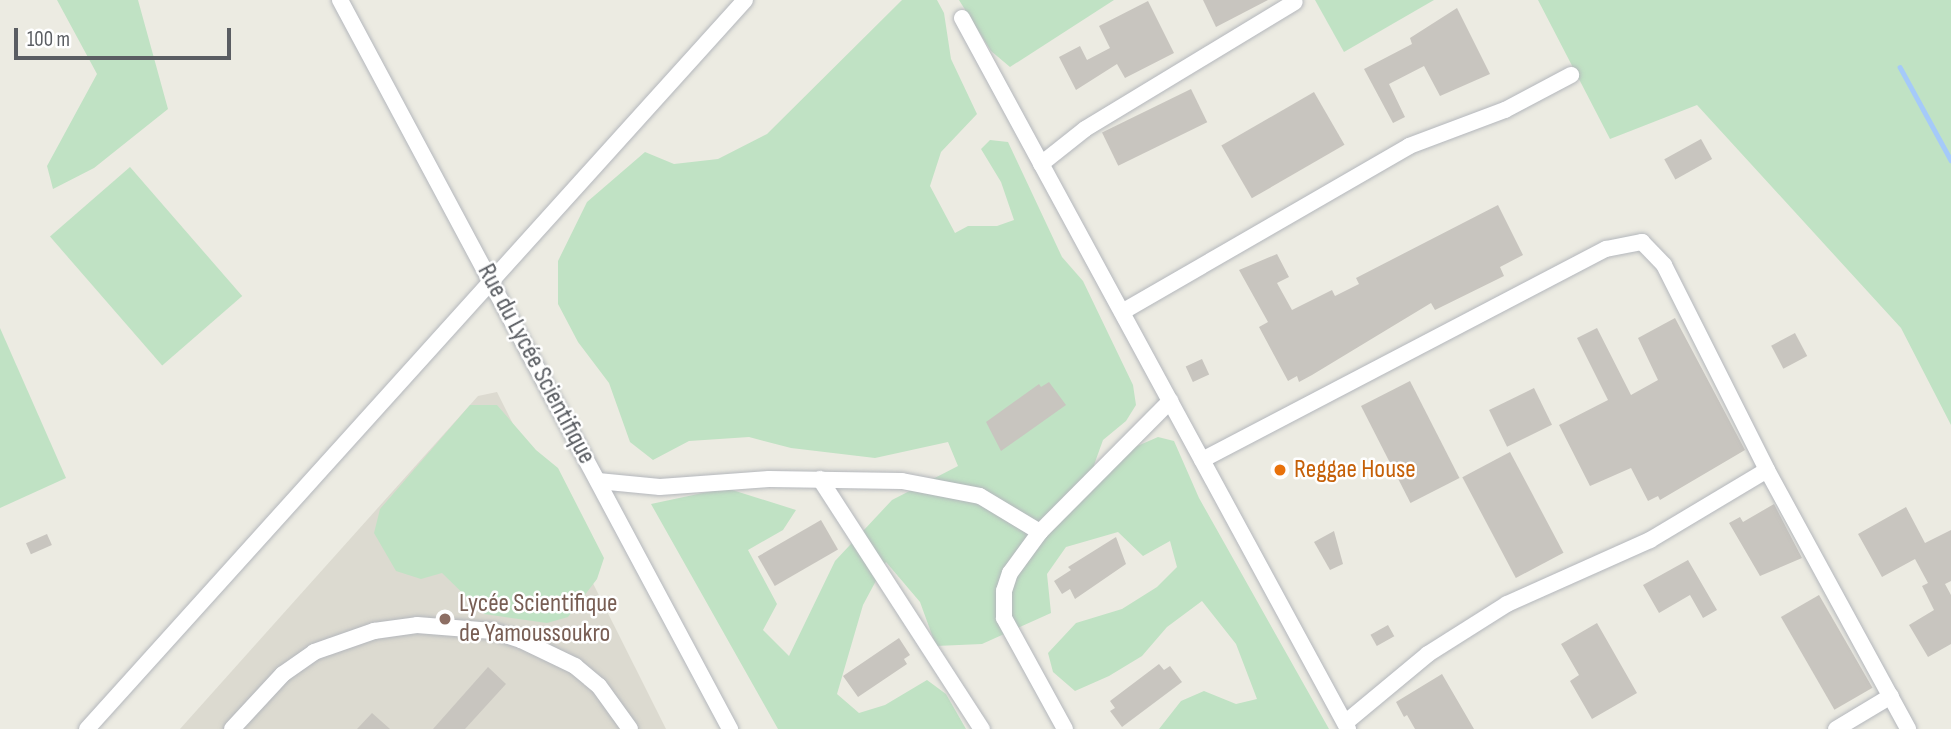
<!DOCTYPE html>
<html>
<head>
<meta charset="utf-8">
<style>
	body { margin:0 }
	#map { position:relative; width:1951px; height:729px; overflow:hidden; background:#ecebe2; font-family:"Sofia Sans Condensed",sans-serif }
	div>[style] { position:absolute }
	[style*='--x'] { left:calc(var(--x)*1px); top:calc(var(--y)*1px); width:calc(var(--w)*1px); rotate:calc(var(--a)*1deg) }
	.education>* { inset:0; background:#dcdad0 }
	.green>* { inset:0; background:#c0e2c4; transform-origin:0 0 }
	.stream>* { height:4.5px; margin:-2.25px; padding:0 2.25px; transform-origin:2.25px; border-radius:2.25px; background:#a5caf9 }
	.building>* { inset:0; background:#c8c5bf; transform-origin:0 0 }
	.roads { filter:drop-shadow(0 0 2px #b4b7bc) drop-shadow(0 0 2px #b4b7bc) }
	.minor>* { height:16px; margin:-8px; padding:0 8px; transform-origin:8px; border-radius:8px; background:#fff }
	.dots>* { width:19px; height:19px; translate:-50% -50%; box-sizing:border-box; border:4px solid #fff; border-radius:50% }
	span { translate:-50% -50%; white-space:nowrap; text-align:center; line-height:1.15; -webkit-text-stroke:5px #fff; paint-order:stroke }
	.street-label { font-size:26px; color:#5a5d62 }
	.food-label { font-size:26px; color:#c56008 }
	.left { translate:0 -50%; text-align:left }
	.education-label { font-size:26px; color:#785e54 }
	.scale { position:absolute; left:14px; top:28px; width:217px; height:32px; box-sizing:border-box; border:4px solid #5a5d62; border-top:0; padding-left:9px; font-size:21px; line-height:24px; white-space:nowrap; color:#5a5d62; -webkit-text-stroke:5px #fff; paint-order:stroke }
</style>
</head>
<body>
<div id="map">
	<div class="education">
		<div style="clip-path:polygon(497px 392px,666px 729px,180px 729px,478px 396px)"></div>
	</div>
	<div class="green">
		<div style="clip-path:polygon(57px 0,138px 0,168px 109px,94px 168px,53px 189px,47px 166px,97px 74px)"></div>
		<div style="clip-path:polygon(902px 0,937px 0,944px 13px,951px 59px,977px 114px,941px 152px,930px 186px,955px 233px,968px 226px,997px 226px,1014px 220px,1001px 182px,981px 149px,990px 140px,1008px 142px,1062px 257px,1083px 281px,1133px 385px,1136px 405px,1126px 421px,1103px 440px,1094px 465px,1109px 473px,1135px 447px,1158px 437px,1174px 441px,1199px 498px,1329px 729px,1159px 729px,1181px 701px,1204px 691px,1236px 704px,1257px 699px,1236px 644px,1202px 601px,1167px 627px,1142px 656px,1109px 676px,1075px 691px,1053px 672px,1048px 653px,1076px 623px,1122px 609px,1157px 587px,1177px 567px,1170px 541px,1143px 556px,1118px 532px,1066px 547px,1047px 574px,1051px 613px,982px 644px,936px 646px,920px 602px,886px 562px,863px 605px,837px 694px,859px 713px,885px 705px,927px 680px,946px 694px,966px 729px,778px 729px,651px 504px,726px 488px,796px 510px,783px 530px,748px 550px,777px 604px,763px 630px,789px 656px,835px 561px,892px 500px,958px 466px,948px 442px,875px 458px,791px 448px,749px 437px,689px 441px,653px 460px,630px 442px,609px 383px,578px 342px,558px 304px,558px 261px,587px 202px,645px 152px,674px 164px,718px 159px,767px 134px)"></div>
		<div style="clip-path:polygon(959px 0,1114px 0,1010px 67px,991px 51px)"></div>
		<div style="clip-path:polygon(1315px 0,1434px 0,1344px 52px)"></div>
		<div style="clip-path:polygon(1538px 0,1951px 0,1951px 425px,1901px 328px,1697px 105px,1610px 139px)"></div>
		<div style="left:130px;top:167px;width:171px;height:106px;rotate:49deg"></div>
		<div style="clip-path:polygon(0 328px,66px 478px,0 508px)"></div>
		<div style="clip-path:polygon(470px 405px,497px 405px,536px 450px,558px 468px,604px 558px,597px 579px,568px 617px,547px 623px,484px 614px,442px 573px,421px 579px,396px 571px,374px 533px,380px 509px)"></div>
	</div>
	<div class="stream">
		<div style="--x:1900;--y:67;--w:106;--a:61.3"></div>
	</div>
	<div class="building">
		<div style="clip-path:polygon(1203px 0,1268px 0,1216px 27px)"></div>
		<div style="clip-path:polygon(1148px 1px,1174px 53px,1125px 78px,1117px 64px,1076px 90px,1059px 57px,1080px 46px,1087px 60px,1110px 48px,1099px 26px)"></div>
		<div style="clip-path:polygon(1457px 8px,1490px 74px,1440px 96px,1424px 66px,1389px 84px,1405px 117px,1393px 123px,1364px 69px,1412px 44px,1410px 38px)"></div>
		<div style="left:1191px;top:89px;width:37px;height:99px;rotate:64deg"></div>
		<div style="left:1314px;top:92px;width:61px;height:107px;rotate:60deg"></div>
		<div style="left:1701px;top:139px;width:23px;height:42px;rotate:61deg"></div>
		<div style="clip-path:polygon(1498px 205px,1523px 255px,1500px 267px,1504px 276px,1435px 310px,1431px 303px,1312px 375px,1299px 382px,1297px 376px,1288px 381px,1259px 327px,1268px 322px,1239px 270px,1277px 254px,1289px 277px,1277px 283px,1292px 310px,1332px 290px,1335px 296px,1359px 284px,1356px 278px)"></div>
		<div style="clip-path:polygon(1675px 318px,1745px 450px,1660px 500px,1658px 496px,1648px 501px,1631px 468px,1590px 486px,1559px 425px,1608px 400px,1577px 338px,1597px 328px,1631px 395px,1658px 380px,1638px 338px)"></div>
		<div style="left:1795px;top:333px;width:26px;height:27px;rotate:62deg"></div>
		<div style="left:1202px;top:359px;width:17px;height:18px;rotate:65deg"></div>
		<div style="left:1410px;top:381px;width:109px;height:55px;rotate:63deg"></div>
		<div style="clip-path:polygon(1049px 382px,1066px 405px,1001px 451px,986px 422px,1039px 384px,1041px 387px)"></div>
		<div style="left:1534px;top:388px;width:41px;height:50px;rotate:64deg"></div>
		<div style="left:1510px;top:452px;width:114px;height:54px;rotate:62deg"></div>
		<div style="clip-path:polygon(1774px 504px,1802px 558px,1760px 576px,1729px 523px,1740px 517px,1743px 522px)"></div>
		<div style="clip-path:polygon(1906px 507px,1925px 543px,1951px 530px,1951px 581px,1945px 584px,1951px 595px,1951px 644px,1928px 657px,1909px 625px,1934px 610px,1922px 586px,1928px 583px,1915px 559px,1882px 577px,1858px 534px)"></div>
		<div style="left:821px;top:520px;width:34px;height:73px;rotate:60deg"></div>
		<div style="clip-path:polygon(1334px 531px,1343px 564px,1330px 570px,1314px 542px)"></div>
		<div style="left:47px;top:534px;width:12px;height:23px;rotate:66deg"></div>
		<div style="clip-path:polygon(1116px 537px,1126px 564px,1075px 599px,1070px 589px,1062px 594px,1054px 581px,1071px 570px,1068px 567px)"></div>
		<div style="clip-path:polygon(1688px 560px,1717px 610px,1703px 618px,1690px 595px,1659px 613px,1643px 585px)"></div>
		<div style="left:1819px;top:595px;width:107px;height:44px;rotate:60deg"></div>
		<div style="clip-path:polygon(1597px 623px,1637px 693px,1592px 719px,1570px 681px,1579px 675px,1561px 644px)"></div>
		<div style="left:1388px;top:625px;width:13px;height:20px;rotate:61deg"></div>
		<div style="clip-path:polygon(899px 638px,910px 655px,904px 659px,907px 664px,858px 697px,843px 676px)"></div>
		<div style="clip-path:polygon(1159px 664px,1164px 670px,1170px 666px,1182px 682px,1122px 727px,1110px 711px,1115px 708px,1110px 701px)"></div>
		<div style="clip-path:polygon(488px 667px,506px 684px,465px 729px,433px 729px)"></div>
		<div style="clip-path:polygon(1442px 674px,1474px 729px,1415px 729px,1407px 715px,1404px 717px,1396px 702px)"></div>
		<div style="clip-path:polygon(372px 713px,390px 729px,357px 729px)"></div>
	</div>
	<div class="roads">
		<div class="minor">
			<div style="--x:340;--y:0;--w:827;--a:61.85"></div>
			<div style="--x:962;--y:18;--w:809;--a:61.5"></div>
			<div style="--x:1041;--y:164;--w:56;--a:-38.5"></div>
			<div style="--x:1085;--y:129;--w:245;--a:-31.2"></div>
			<div style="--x:1122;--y:312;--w:332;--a:-30"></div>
			<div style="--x:1409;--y:146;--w:103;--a:-20.6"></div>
			<div style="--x:1505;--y:110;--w:75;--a:-27.9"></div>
			<div style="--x:1202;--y:460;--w:456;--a:-27.6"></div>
			<div style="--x:1606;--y:249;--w:37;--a:-11"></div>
			<div style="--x:1642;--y:242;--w:32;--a:46"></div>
			<div style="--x:1664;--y:265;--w:229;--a:63.3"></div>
			<div style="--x:1767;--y:470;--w:295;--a:61.4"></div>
			<div style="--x:820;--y:479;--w:298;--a:57.1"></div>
			<div style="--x:598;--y:481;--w:62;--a:5.5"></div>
			<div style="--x:660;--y:487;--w:109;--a:-4.2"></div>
			<div style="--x:769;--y:479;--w:133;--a:0.9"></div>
			<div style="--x:902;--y:481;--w:79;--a:10.9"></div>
			<div style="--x:980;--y:496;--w:70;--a:31"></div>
			<div style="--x:1345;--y:723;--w:108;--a:-39.7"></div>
			<div style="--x:1428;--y:654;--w:93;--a:-32.3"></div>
			<div style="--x:1507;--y:604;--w:157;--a:-24.1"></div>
			<div style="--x:1650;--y:540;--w:136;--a:-30.9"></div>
			<div style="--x:87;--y:729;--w:982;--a:-47.93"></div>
			<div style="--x:232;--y:729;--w:75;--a:-47.2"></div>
			<div style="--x:283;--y:674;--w:38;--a:-35"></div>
			<div style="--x:314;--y:652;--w:64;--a:-19.3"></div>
			<div style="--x:374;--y:631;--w:43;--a:-7.9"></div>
			<div style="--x:417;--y:625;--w:76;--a:4.5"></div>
			<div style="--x:493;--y:631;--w:29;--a:18"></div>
			<div style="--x:521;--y:640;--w:60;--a:25.7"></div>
			<div style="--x:575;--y:666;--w:31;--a:40"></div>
			<div style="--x:599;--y:686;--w:53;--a:54.2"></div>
			<div style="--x:1065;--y:729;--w:127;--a:-118.8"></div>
			<div style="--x:1004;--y:618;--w:27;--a:-90"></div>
			<div style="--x:1004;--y:591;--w:19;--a:-72"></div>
			<div style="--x:1010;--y:573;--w:51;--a:-53.8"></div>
			<div style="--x:1040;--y:532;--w:185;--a:-45.2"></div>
			<div style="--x:1836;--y:729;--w:64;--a:-31"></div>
		</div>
	</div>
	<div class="dots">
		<div style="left:1280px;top:470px;background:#e8710a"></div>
		<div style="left:445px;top:619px;background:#8d6e63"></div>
	</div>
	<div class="street-label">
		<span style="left:536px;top:364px;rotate:62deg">Rue du Lycée Scientifique</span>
	</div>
	<div class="food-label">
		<span class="left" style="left:1294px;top:470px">Reggae House</span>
	</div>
	<div class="education-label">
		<span class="left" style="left:459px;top:619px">Lycée Scientifique<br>de Yamoussoukro</span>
	</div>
	<div class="scale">100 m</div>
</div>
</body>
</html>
